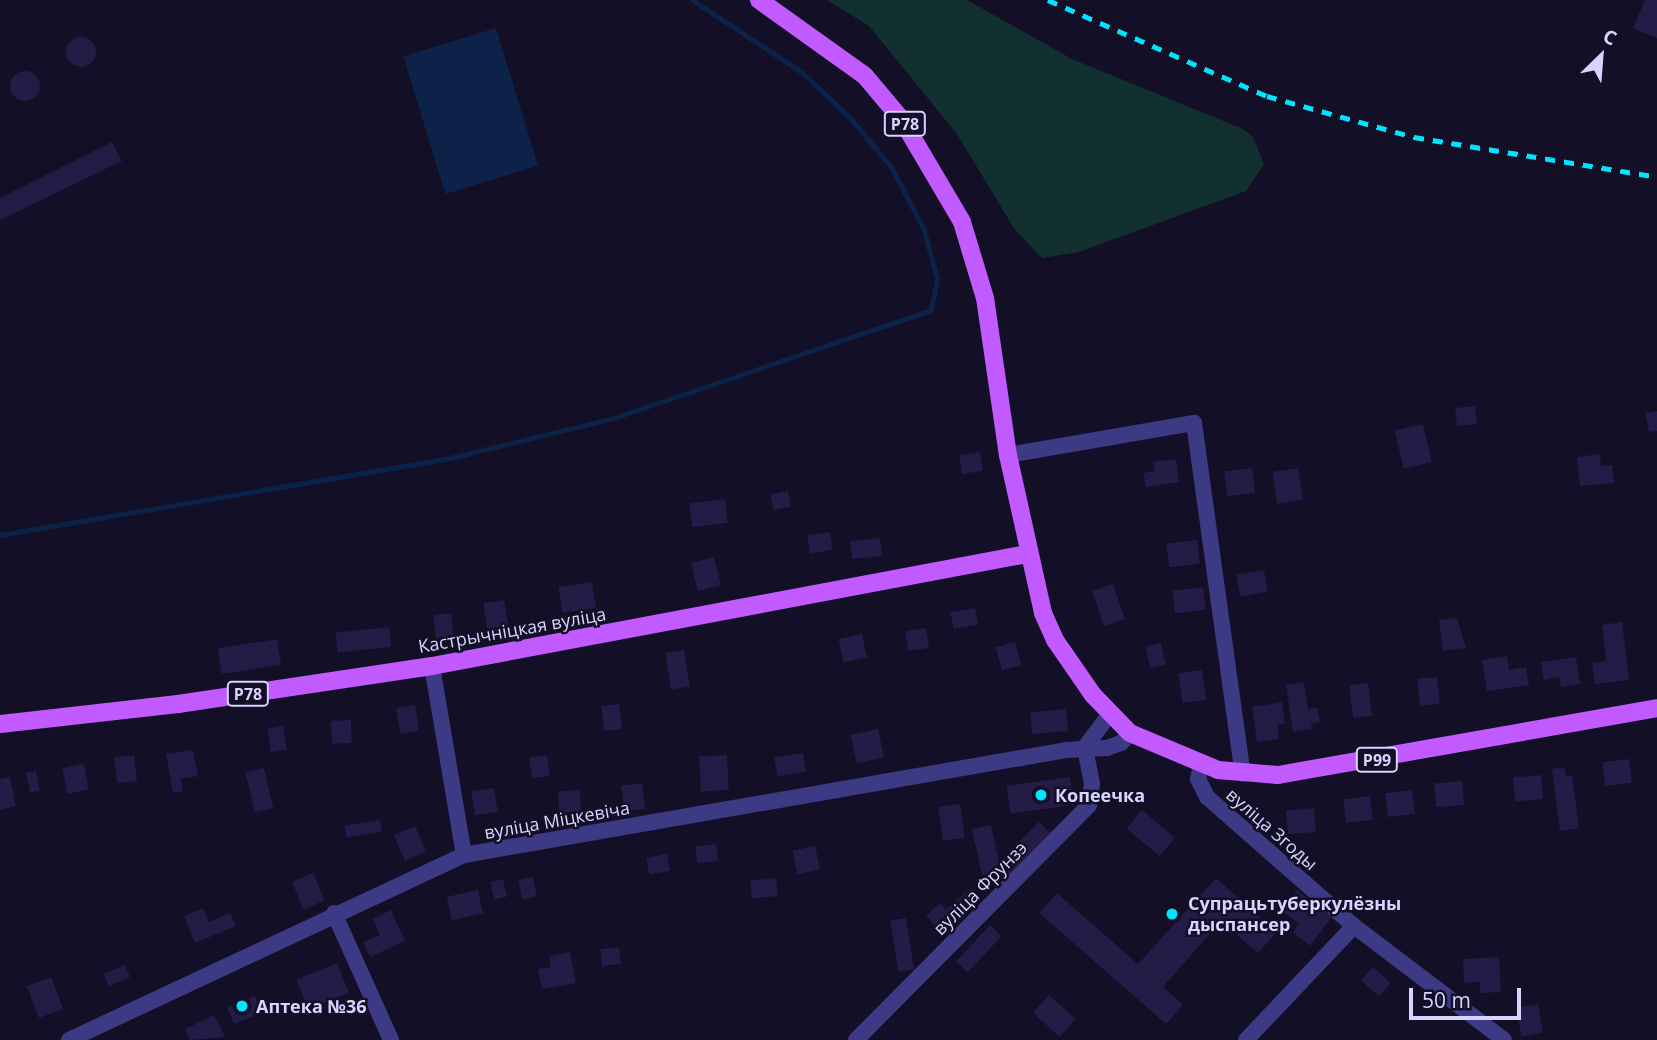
<!DOCTYPE html>
<html>
<head>
<meta charset="utf-8">
<style>
	body { margin:0 }
	#map { position:relative; width:1657px; height:1040px; overflow:hidden; background:#130f26; font-family:"Open Sans",sans-serif }
	div>[style] { position:absolute }
	[style*='--x'] { left:calc(var(--x)*1px); top:calc(var(--y)*1px); width:calc(var(--w)*1px); rotate:calc(var(--a)*1deg) }
	.green>* { inset:0; background:#12302f }
	.water>* { inset:0; background:#0c2248; transform-origin:0 0 }
	.stream>* { height:4.5px; margin:-2.25px; padding:0 2.25px; transform-origin:2.25px; border-radius:2.25px; background:#0c2248 }
	.building>* { inset:0; background:#241b47; transform-origin:0 0 }
	.round { border-radius:50% }
	.street>* { height:16px; margin:-8px; padding:0 8px; transform-origin:8px; border-radius:8px; background:#3d3a85 }
	.primary>* { height:18px; margin:-9px; padding:0 9px; transform-origin:9px; border-radius:9px; background:#c25bff }
	.rail>* { height:4.5px; margin-top:-2.25px; transform-origin:0; background:repeating-linear-gradient(90deg,#00e5ff 0 10px,transparent 0 19px) }
	.dots>* { width:19px; height:19px; translate:-50% -50%; box-sizing:border-box; border:4px solid #130f26; border-radius:50% }
	span { translate:-50% -50%; white-space:nowrap; text-align:center; line-height:1.15; -webkit-text-stroke:5px #130f26; paint-order:stroke }
	.shield-label span { padding:2px 5px; background:#130f26; border:2px solid; border-radius:5px; -webkit-text-stroke-width:0 }
	.shield-label { font-size:16px; color:#d9d4ff; font-weight:700 }
	.street-label { font-size:18px; color:#d9d4ff }
	.poi-label { font-size:18px; color:#d9d4ff; font-weight:700 }
	.left { translate:0 -50%; text-align:left }
	.north { position:absolute; left:1566px; top:21px; width:70px; height:70px; -webkit-text-stroke:5px #130f26; paint-order:stroke; rotate:25deg; font-size:19px; font-weight:700; line-height:28px; text-align:center; color:#d9d4ff }
	.north::after { content:''; display:block; margin:auto; width:24px; height:32px; background:#d9d4ff; clip-path:polygon(50% 0,100% 100%,50% 72%,0 100%) }
	.scale { position:absolute; left:1409px; top:988px; width:112px; height:32px; box-sizing:border-box; border:4px solid #d9d4ff; border-top:0; padding-left:9px; font-size:21px; line-height:24px; white-space:nowrap; color:#d9d4ff; -webkit-text-stroke:5px #130f26; paint-order:stroke }
</style>
</head>
<body>
<div id="map">
	<div class="green">
		<div style="clip-path:polygon(827px 0,967px 0,1072px 59px,1243px 129px,1253px 137px,1264px 164px,1246px 191px,1079px 252px,1042px 258px,1015px 230px,957px 134px,869px 26px)"></div>
	</div>
	<div class="water">
		<div style="left:496px;top:28px;width:144px;height:97px;rotate:73deg"></div>
	</div>
	<div class="stream">
		<div style="--x:0;--y:535;--w:457;--a:-9.7"></div>
		<div style="--x:450;--y:458;--w:169;--a:-13.7"></div>
		<div style="--x:614;--y:418;--w:335;--a:-18.8"></div>
		<div style="--x:931;--y:310;--w:32;--a:-79"></div>
		<div style="--x:937;--y:279;--w:51;--a:-104.9"></div>
		<div style="--x:924;--y:230;--w:71;--a:-117.6"></div>
		<div style="--x:891;--y:167;--w:65;--a:-130"></div>
		<div style="--x:849;--y:117;--w:66;--a:-136.8"></div>
		<div style="--x:801;--y:72;--w:131;--a:-146.6"></div>
	</div>
	<div class="building">
		<div style="clip-path:polygon(1645px 0,1657px 0,1657px 38px,1633px 28px)"></div>
		<div class="round" style="left:66px;top:37px;width:30px;height:30px"></div>
		<div class="round" style="left:10px;top:71px;width:30px;height:30px"></div>
		<div style="clip-path:polygon(112px 142px,122px 161px,0 220px,0 198px)"></div>
		<div style="left:1475px;top:406px;width:18px;height:20px;rotate:84deg"></div>
		<div style="clip-path:polygon(1657px 411px,1657px 431px,1649px 432px,1645px 413px)"></div>
		<div style="left:1423px;top:424px;width:39px;height:29px;rotate:77deg"></div>
		<div style="left:980px;top:452px;width:19px;height:21px;rotate:81deg"></div>
		<div style="clip-path:polygon(1600px 454px,1601px 466px,1612px 465px,1614px 483px,1580px 486px,1577px 457px)"></div>
		<div style="clip-path:polygon(1176px 459px,1179px 482px,1146px 487px,1143px 473px,1155px 471px,1153px 462px)"></div>
		<div style="left:1252px;top:468px;width:25px;height:28px;rotate:83deg"></div>
		<div style="left:1298px;top:468px;width:32px;height:26px;rotate:81deg"></div>
		<div style="left:788px;top:491px;width:16px;height:18px;rotate:79deg"></div>
		<div style="left:725px;top:499px;width:24px;height:36px;rotate:83deg"></div>
		<div style="left:830px;top:532px;width:18px;height:23px;rotate:81deg"></div>
		<div style="left:880px;top:538px;width:18px;height:30px;rotate:84deg"></div>
		<div style="left:1197px;top:540px;width:24px;height:31px;rotate:83deg"></div>
		<div style="left:714px;top:557px;width:29px;height:24px;rotate:76deg"></div>
		<div style="left:1264px;top:570px;width:22px;height:28px;rotate:80deg"></div>
		<div style="left:592px;top:582px;width:26px;height:34px;rotate:81deg"></div>
		<div style="left:1113px;top:584px;width:37px;height:22px;rotate:71deg"></div>
		<div style="left:1203px;top:587px;width:23px;height:31px;rotate:83deg"></div>
		<div style="left:504px;top:600px;width:30px;height:21px;rotate:81deg"></div>
		<div style="left:975px;top:608px;width:17px;height:25px;rotate:80deg"></div>
		<div style="left:451px;top:613px;width:23px;height:18px;rotate:83deg"></div>
		<div style="clip-path:polygon(1457px 618px,1466px 648px,1443px 651px,1439px 620px)"></div>
		<div style="clip-path:polygon(1622px 622px,1629px 680px,1595px 684px,1592px 663px,1606px 661px,1602px 625px)"></div>
		<div style="left:389px;top:627px;width:20px;height:54px;rotate:84deg"></div>
		<div style="left:926px;top:628px;width:20px;height:21px;rotate:81deg"></div>
		<div style="left:862px;top:634px;width:24px;height:24px;rotate:78deg"></div>
		<div style="left:277px;top:639px;width:26px;height:60px;rotate:81deg"></div>
		<div style="left:1015px;top:642px;width:24px;height:20px;rotate:75deg"></div>
		<div style="left:1161px;top:643px;width:22px;height:16px;rotate:77deg"></div>
		<div style="left:684px;top:650px;width:37px;height:19px;rotate:81deg"></div>
		<div style="clip-path:polygon(1507px 656px,1509px 670px,1526px 667px,1529px 685px,1487px 691px,1482px 660px)"></div>
		<div style="clip-path:polygon(1576px 657px,1580px 684px,1561px 687px,1559px 677px,1544px 680px,1541px 662px)"></div>
		<div style="left:1202px;top:670px;width:30px;height:24px;rotate:82deg"></div>
		<div style="left:1437px;top:677px;width:27px;height:20px;rotate:84deg"></div>
		<div style="clip-path:polygon(1304px 682px,1308px 709px,1317px 708px,1320px 722px,1311px 724px,1312px 729px,1293px 732px,1286px 685px)"></div>
		<div style="left:1368px;top:683px;width:33px;height:19px;rotate:83deg"></div>
		<div style="clip-path:polygon(1282px 702px,1285px 724px,1277px 725px,1279px 739px,1257px 742px,1252px 707px)"></div>
		<div style="left:619px;top:704px;width:25px;height:18px;rotate:83deg"></div>
		<div style="left:415px;top:705px;width:26px;height:19px;rotate:81deg"></div>
		<div style="left:1066px;top:709px;width:22px;height:36px;rotate:85deg"></div>
		<div style="left:351px;top:720px;width:23px;height:20px;rotate:88deg"></div>
		<div style="left:283px;top:726px;width:24px;height:16px;rotate:81deg"></div>
		<div style="left:878px;top:729px;width:29px;height:28px;rotate:78deg"></div>
		<div style="clip-path:polygon(193px 750px,198px 776px,181px 779px,183px 792px,173px 793px,166px 754px)"></div>
		<div style="left:803px;top:753px;width:19px;height:29px;rotate:81deg"></div>
		<div style="left:134px;top:755px;width:26px;height:20px;rotate:83deg"></div>
		<div style="left:547px;top:755px;width:21px;height:18px;rotate:82deg"></div>
		<div style="left:727px;top:755px;width:35px;height:28px;rotate:87deg"></div>
		<div style="left:1629px;top:759px;width:24px;height:27px;rotate:83deg"></div>
		<div style="left:84px;top:764px;width:26px;height:22px;rotate:79deg"></div>
		<div style="clip-path:polygon(1564px 767px,1566px 776px,1572px 775px,1579px 828px,1560px 831px,1552px 769px)"></div>
		<div style="left:264px;top:768px;width:41px;height:19px;rotate:77deg"></div>
		<div style="left:36px;top:771px;width:20px;height:10px;rotate:79deg"></div>
		<div style="left:1541px;top:775px;width:24px;height:28px;rotate:85deg"></div>
		<div style="clip-path:polygon(10px 777px,16px 806px,0 810px,0 779px)"></div>
		<div style="left:1070px;top:777px;width:28px;height:64px;rotate:82deg"></div>
		<div style="left:1462px;top:781px;width:24px;height:28px;rotate:85deg"></div>
		<div style="left:642px;top:783px;width:26px;height:21px;rotate:83deg"></div>
		<div style="left:494px;top:788px;width:24px;height:23px;rotate:81deg"></div>
		<div style="left:580px;top:790px;width:22px;height:22px;rotate:87deg"></div>
		<div style="left:1412px;top:790px;width:24px;height:27px;rotate:83deg"></div>
		<div style="left:1370px;top:796px;width:24px;height:27px;rotate:83deg"></div>
		<div style="left:960px;top:804px;width:34px;height:22px;rotate:82deg"></div>
		<div style="left:1314px;top:808px;width:24px;height:28px;rotate:85deg"></div>
		<div style="left:1142px;top:810px;width:43px;height:24px;rotate:40deg"></div>
		<div style="left:380px;top:820px;width:12px;height:36px;rotate:81deg"></div>
		<div style="clip-path:polygon(1039px 822px,1050px 833px,1004px 879px,998px 872px,982px 875px,972px 829px,991px 825px,999px 862px)"></div>
		<div style="left:415px;top:826px;width:28px;height:23px;rotate:67deg"></div>
		<div style="left:716px;top:844px;width:17px;height:21px;rotate:83deg"></div>
		<div style="left:815px;top:846px;width:24px;height:23px;rotate:78deg"></div>
		<div style="left:667px;top:854px;width:17px;height:21px;rotate:80deg"></div>
		<div style="left:313px;top:873px;width:30px;height:23px;rotate:67deg"></div>
		<div style="left:533px;top:877px;width:20px;height:15px;rotate:79deg"></div>
		<div style="left:776px;top:878px;width:18px;height:26px;rotate:84deg"></div>
		<div style="clip-path:polygon(1216px 878px,1277px 932px,1258px 953px,1221px 921px,1163px 987px,1183px 1005px,1166px 1024px,1039px 913px,1057px 893px,1138px 964px)"></div>
		<div style="left:503px;top:879px;width:18px;height:13px;rotate:77deg"></div>
		<div style="left:478px;top:890px;width:24px;height:32px;rotate:78deg"></div>
		<div style="clip-path:polygon(1297px 890px,1332px 917px,1310px 946px,1293px 932px,1299px 924px,1282px 911px)"></div>
		<div style="clip-path:polygon(966px 892px,974px 901px,940px 932px,926px 916px,940px 903px,946px 910px)"></div>
		<div style="clip-path:polygon(203px 908px,209px 922px,230px 913px,236px 926px,195px 943px,184px 916px)"></div>
		<div style="clip-path:polygon(391px 910px,405px 941px,370px 957px,363px 942px,380px 935px,373px 919px)"></div>
		<div style="left:906px;top:918px;width:52px;height:16px;rotate:81deg"></div>
		<div style="left:990px;top:925px;width:16px;height:50px;rotate:43deg"></div>
		<div style="left:619px;top:947px;width:17px;height:19px;rotate:83deg"></div>
		<div style="clip-path:polygon(570px 952px,576px 983px,542px 989px,538px 969px,551px 967px,549px 956px)"></div>
		<div style="clip-path:polygon(1499px 957px,1501px 992px,1480px 993px,1480px 982px,1464px 983px,1463px 959px)"></div>
		<div style="left:337px;top:963px;width:32px;height:44px;rotate:68deg"></div>
		<div style="left:125px;top:965px;width:13px;height:23px;rotate:67deg"></div>
		<div style="left:1373px;top:967px;width:24px;height:18px;rotate:42deg"></div>
		<div style="left:51px;top:977px;width:34px;height:26px;rotate:69deg"></div>
		<div style="left:1049px;top:995px;width:36px;height:24px;rotate:42deg"></div>
		<div style="left:255px;top:996px;width:18px;height:30px;rotate:68deg"></div>
		<div style="left:1538px;top:1004px;width:29px;height:22px;rotate:80deg"></div>
		<div style="clip-path:polygon(214px 1015px,225px 1037px,190px 1040px,185px 1029px)"></div>
	</div>
	<div class="street">
		<div style="--x:1008;--y:455;--w:189;--a:-9.8"></div>
		<div style="--x:1194;--y:423;--w:354;--a:82.1"></div>
		<div style="--x:432;--y:666;--w:192;--a:80.4"></div>
		<div style="--x:1085;--y:747;--w:40;--a:-53"></div>
		<div style="--x:1201;--y:765;--w:14;--a:102"></div>
		<div style="--x:1198;--y:779;--w:20;--a:63"></div>
		<div style="--x:1207;--y:797;--w:196;--a:41.3"></div>
		<div style="--x:1354;--y:926;--w:188;--a:37.2"></div>
		<div style="--x:334;--y:913;--w:139;--a:65.8"></div>
		<div style="--x:69;--y:1040;--w:436;--a:-25.1"></div>
		<div style="--x:464;--y:855;--w:611;--a:-9.89"></div>
		<div style="--x:1066;--y:750;--w:41;--a:-2.8"></div>
		<div style="--x:1107;--y:748;--w:15;--a:-20"></div>
		<div style="--x:1121;--y:743;--w:13;--a:-48"></div>
		<div style="--x:856;--y:1040;--w:331;--a:-45.2"></div>
		<div style="--x:1089;--y:805;--w:21;--a:-82"></div>
		<div style="--x:1092;--y:784;--w:38;--a:-101"></div>
		<div style="--x:1246;--y:1040;--w:157;--a:-46.5"></div>
	</div>
	<div class="primary">
		<div style="--x:759;--y:0;--w:130;--a:35.6"></div>
		<div style="--x:865;--y:76;--w:57;--a:49.9"></div>
		<div style="--x:902;--y:120;--w:118;--a:59.5"></div>
		<div style="--x:962;--y:222;--w:79;--a:73.2"></div>
		<div style="--x:985;--y:298;--w:159;--a:81.7"></div>
		<div style="--x:1008;--y:455;--w:162;--a:77.5"></div>
		<div style="--x:1043;--y:613;--w:30;--a:66"></div>
		<div style="--x:1055;--y:640;--w:67;--a:55.4"></div>
		<div style="--x:1093;--y:695;--w:53;--a:45.8"></div>
		<div style="--x:1130;--y:733;--w:95;--a:22.8"></div>
		<div style="--x:1218;--y:770;--w:60;--a:4.8"></div>
		<div style="--x:1278;--y:775;--w:385;--a:-10"></div>
		<div style="--x:0;--y:724;--w:179;--a:-6.4"></div>
		<div style="--x:178;--y:704;--w:257;--a:-8.5"></div>
		<div style="--x:432;--y:666;--w:605;--a:-10.66"></div>
	</div>
	<div class="rail">
		<div style="--x:1048;--y:0;--w:239;--a:23.7"></div>
		<div style="--x:1267;--y:96;--w:153;--a:15.6"></div>
		<div style="--x:1414;--y:137;--w:246;--a:9.3"></div>
	</div>
	<div class="dots">
		<div style="left:1041px;top:795px;background:#00e5ff"></div>
		<div style="left:1172px;top:914px;background:#00e5ff"></div>
		<div style="left:242px;top:1006px;background:#00e5ff"></div>
	</div>
	<div class="shield-label">
		<span style="left:905px;top:124px">Р78</span>
		<span style="left:248px;top:694px">Р78</span>
		<span style="left:1377px;top:760px">Р99</span>
	</div>
	<div class="street-label">
		<span style="left:512px;top:630px;rotate:-10deg">Кастрычніцкая вуліца</span>
		<span style="left:557px;top:820px;rotate:-10deg">вуліца Міцкевіча</span>
		<span style="left:1272px;top:829px;rotate:41deg">вуліца Згоды</span>
		<span style="left:980px;top:888px;rotate:-45deg">вуліца Фрунзэ</span>
	</div>
	<div class="poi-label">
		<span class="left" style="left:1055px;top:795px">Копеечка</span>
		<span class="left" style="left:1188px;top:914px">Супрацьтуберкулёзны<br>дыспансер</span>
		<span class="left" style="left:256px;top:1006px">Аптека №36</span>
	</div>
	<div class="north">С</div>
	<div class="scale">50 m</div>
</div>
</body>
</html>
